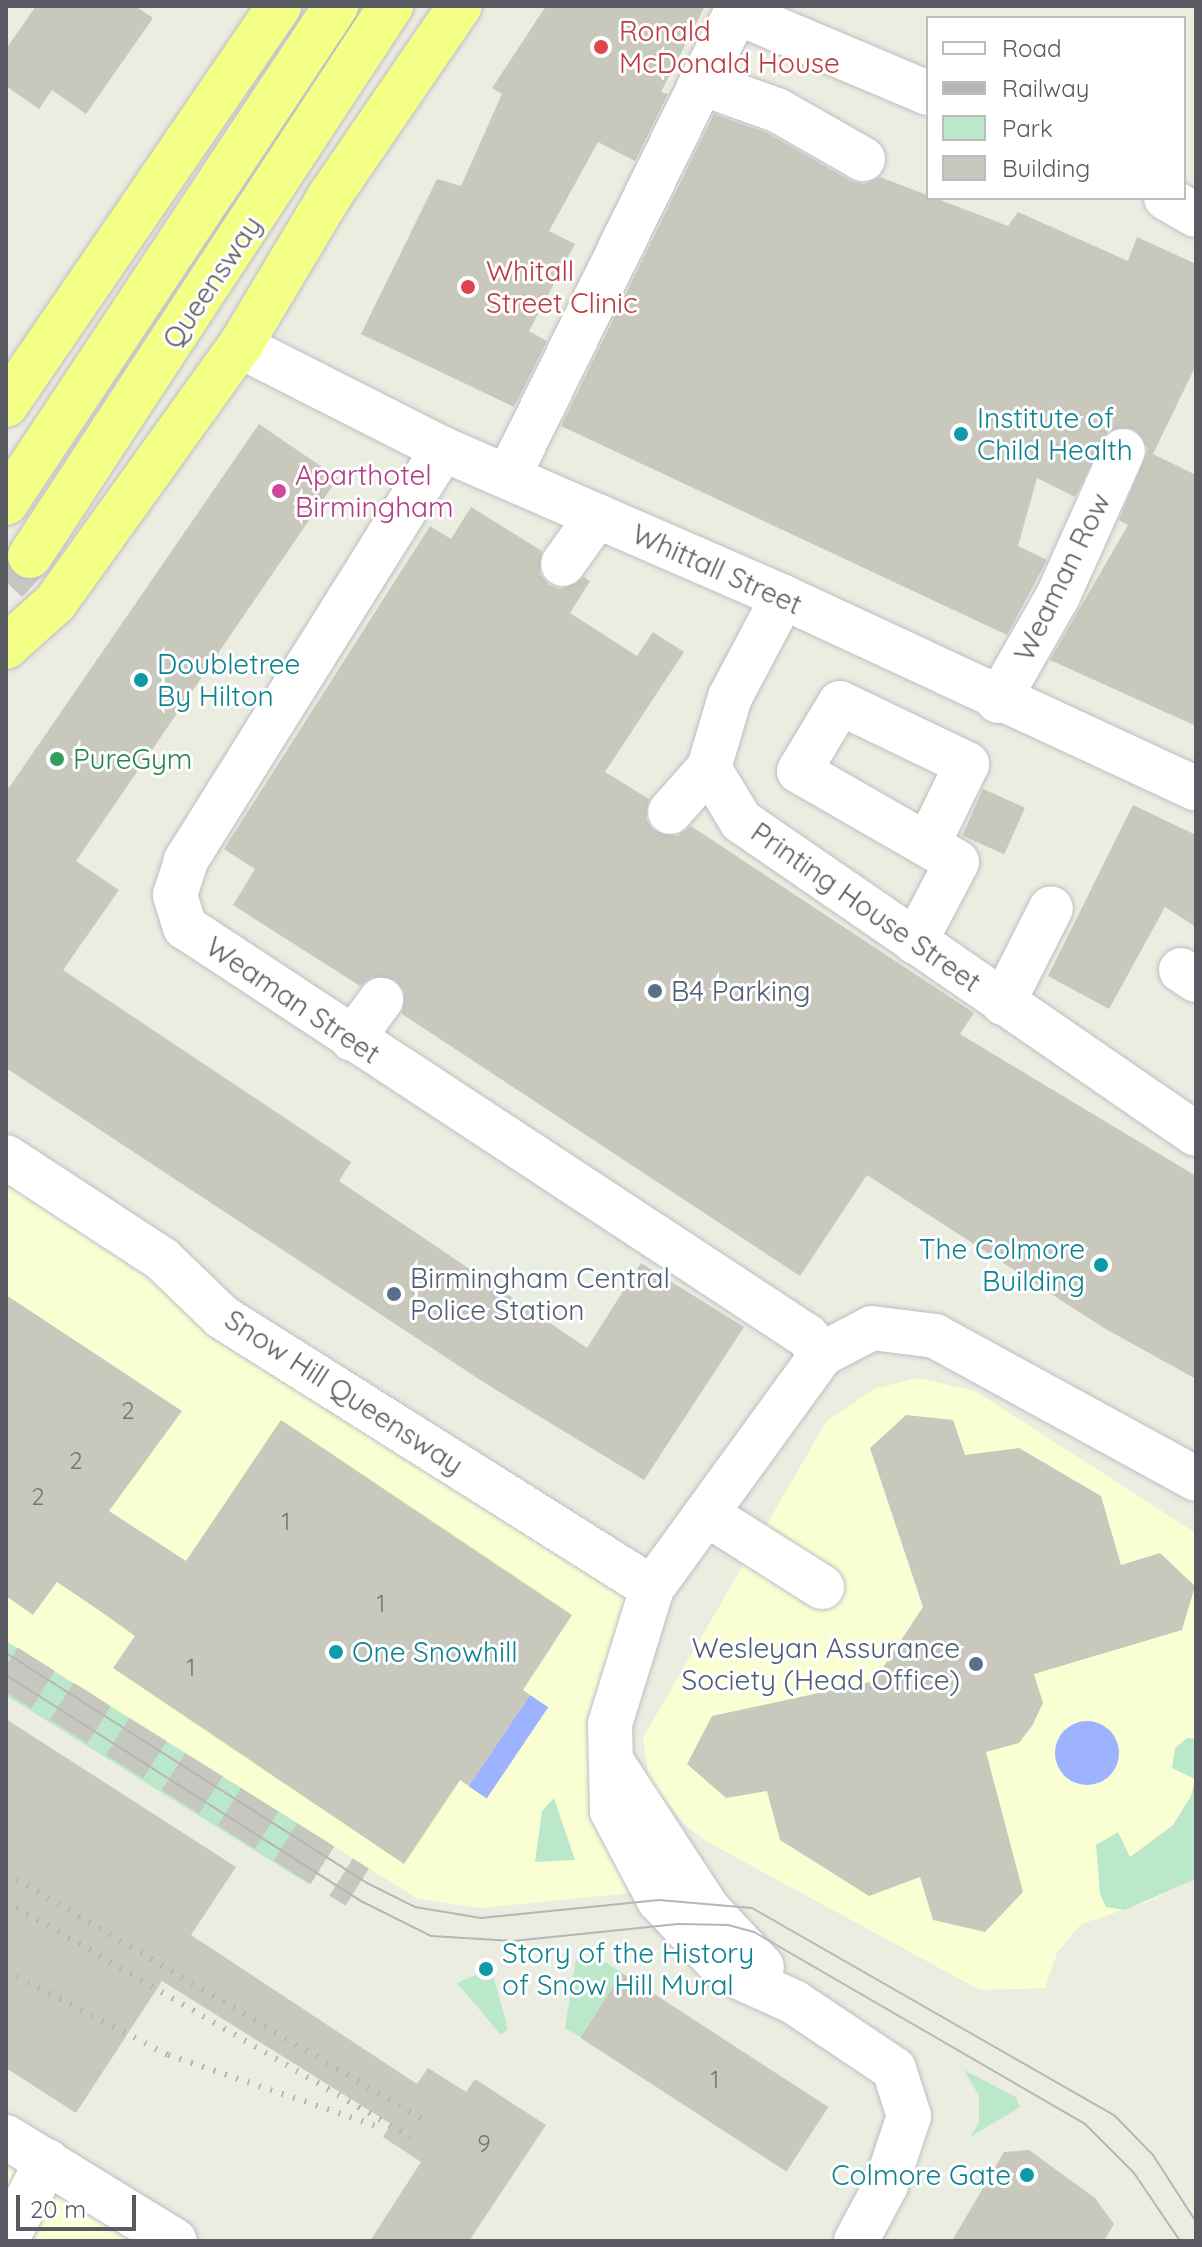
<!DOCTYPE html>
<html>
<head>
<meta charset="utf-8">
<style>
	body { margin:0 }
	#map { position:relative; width:1202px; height:2247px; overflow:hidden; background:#ebede0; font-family:Quicksand,sans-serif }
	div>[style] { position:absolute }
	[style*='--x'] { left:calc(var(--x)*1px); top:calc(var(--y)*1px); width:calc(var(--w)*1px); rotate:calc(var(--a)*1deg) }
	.commercial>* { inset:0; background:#faffd3 }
	.green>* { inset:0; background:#bbe7ca; transform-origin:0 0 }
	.water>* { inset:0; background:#9eb3ff; transform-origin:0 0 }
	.round { border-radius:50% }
	.building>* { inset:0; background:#c8c8bd; transform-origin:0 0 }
	.minor-tunnel>* { height:44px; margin-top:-22px; transform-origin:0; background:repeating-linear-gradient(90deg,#c6c8c0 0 44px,transparent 0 66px) }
	.highway-tunnel>* { height:44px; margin-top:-22px; transform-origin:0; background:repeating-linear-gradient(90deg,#c6c8c0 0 44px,transparent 0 66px) }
	.roads { filter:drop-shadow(0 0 2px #bdbdc5) drop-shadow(0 0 2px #bdbdc5) }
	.minor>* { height:44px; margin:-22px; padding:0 22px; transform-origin:22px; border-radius:22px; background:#fff }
	.highway>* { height:44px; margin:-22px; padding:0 22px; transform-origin:22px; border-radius:22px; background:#f4ff85 }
	.tram>* { height:2px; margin:-1px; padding:0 1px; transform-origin:1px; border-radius:1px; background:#b6b6b7 }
	.rail>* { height:6px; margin-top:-3px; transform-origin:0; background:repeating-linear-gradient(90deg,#b6b6b7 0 2px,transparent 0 12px) }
	.dots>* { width:22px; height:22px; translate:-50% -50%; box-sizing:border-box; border:4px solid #fff; border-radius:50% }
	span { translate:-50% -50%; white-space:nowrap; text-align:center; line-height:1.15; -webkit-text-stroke:6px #fff; paint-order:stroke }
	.number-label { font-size:24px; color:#757679 }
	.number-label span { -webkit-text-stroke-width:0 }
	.health-label { font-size:28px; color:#be3a42 }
	.left { translate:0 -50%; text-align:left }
	.street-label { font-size:28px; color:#595a62 }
	.culture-label { font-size:28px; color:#0d838f }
	.right { translate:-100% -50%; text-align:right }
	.hotel-label { font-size:28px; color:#b23c85 }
	.leisure-label { font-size:28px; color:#27864d }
	.service-label { font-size:28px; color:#4e5e75 }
	.frame { position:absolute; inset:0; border:8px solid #595a62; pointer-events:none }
	.legend { position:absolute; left:926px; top:16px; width:260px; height:184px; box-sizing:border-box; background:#fff; border:2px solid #bdbdc0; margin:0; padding:10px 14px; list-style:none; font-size:24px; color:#595a62 }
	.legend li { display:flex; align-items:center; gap:16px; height:40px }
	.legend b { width:40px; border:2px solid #bdbdc0 }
	.scale { position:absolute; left:16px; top:2195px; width:120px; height:36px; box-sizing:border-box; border:4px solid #595a62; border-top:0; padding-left:10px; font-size:24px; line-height:28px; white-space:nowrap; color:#595a62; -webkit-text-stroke:6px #fff; paint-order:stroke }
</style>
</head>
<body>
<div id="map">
	<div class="commercial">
		<div style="clip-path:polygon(6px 1157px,652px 1588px,610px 1723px,671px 1889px,481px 1908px,418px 1899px,6px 1641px)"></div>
		<div style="clip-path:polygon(918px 1378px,975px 1391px,1196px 1533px,1196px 1879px,1144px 1903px,1081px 1924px,1057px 1953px,1045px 1988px,980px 1990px,706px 1841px,684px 1824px,649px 1780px,643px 1738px,826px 1422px,874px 1389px)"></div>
		<div style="clip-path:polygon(6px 2137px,175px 2241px,6px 2241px)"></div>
	</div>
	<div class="green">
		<div style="left:6px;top:1641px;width:386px;height:46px;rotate:32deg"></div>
		<div style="clip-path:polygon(1187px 1738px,1196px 1739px,1196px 1879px,1125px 1910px,1106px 1907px,1100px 1894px,1096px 1845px,1118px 1832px,1130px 1857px,1173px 1825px,1191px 1796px,1195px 1779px,1172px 1768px,1175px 1748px)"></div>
		<div style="clip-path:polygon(554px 1798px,575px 1860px,535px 1862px,542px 1811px)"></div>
		<div style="clip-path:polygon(576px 1959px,607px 1963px,622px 1973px,580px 2037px,565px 2028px)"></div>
		<div style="clip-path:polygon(491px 1968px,508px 2029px,501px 2035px,457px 1983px)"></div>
		<div style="clip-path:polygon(964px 2070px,1016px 2097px,1020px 2107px,970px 2137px,979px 2122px,979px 2096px)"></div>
	</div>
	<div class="water">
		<div style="left:530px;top:1695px;width:22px;height:110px;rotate:34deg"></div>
		<div class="round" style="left:1055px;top:1721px;width:64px;height:64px"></div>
	</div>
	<div class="building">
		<div style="clip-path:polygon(36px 6px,135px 6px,153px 18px,86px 114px,52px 90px,39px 109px,6px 86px,6px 49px)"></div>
		<div style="clip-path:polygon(546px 6px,705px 6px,661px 92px,668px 94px,635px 161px,598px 142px,549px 231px,575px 244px,529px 331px,547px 341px,514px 407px,361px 334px,437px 179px,461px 186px,502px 94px,492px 88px)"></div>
		<div style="clip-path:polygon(714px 114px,767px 133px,851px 181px,864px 184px,880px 177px,1008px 226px,1018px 212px,1128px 261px,1137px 237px,1196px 264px,1196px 365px,1153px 454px,1196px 475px,1196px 726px,1050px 660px,1128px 525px,1119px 520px,1148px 449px,1134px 429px,1108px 431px,1075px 497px,1037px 478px,1018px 546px,1047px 560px,1007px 635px,561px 426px)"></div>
		<div style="clip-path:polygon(259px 424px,338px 478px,76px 861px,119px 890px,63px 970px,351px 1162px,339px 1181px,587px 1348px,641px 1263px,744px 1327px,644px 1480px,488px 1385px,6px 1068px,6px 792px)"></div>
		<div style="clip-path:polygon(471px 507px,542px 551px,540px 574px,549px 585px,561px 589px,584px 577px,590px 581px,570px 613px,637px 656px,653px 632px,684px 652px,605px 772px,649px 799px,646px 819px,653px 830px,677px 836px,691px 826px,974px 1013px,960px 1034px,1196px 1176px,1196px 1379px,1104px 1328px,867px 1175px,800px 1276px,402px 1014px,404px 991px,395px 980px,372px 977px,360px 986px,233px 905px,255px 869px,224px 849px,430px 526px,451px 539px)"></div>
		<div style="left:983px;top:789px;width:46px;height:51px;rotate:24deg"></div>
		<div style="clip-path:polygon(1133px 805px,1196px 835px,1196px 927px,1165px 907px,1109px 1009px,1048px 976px)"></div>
		<div style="clip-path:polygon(6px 1295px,182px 1411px,109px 1511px,186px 1561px,281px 1420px,572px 1615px,523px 1690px,530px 1695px,469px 1786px,460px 1780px,404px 1864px,113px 1668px,135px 1636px,100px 1611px,57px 1582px,33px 1615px,6px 1596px)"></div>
		<div style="clip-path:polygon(906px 1415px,953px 1420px,965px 1455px,1019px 1448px,1101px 1496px,1121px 1565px,1160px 1553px,1195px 1586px,1182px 1630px,1034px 1674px,1043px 1703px,1032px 1726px,1019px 1743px,986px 1752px,1023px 1892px,985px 1932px,933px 1920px,920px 1877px,869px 1896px,780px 1840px,767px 1791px,726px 1798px,687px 1764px,712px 1716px,874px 1681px,923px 1607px,870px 1448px)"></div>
		<div style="clip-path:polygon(6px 1719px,236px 1867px,191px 1935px,417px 2084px,428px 2068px,466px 2092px,475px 2079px,546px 2125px,469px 2241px,370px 2241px,421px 2162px,383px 2137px,391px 2124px,162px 1981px,76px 2113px,6px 2068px)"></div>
		<div style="left:622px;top:1973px;width:246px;height:77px;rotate:33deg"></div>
		<div style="clip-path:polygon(1029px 2150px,1095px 2198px,1114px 2224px,1104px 2241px,952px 2241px,1004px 2152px)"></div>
	</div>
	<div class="minor-tunnel">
		<div style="--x:6;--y:1666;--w:415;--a:32.2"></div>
	</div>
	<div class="highway-tunnel">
		<div style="--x:6;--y:582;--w:35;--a:-47"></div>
	</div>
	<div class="roads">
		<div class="minor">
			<div style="--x:736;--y:12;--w:208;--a:22.9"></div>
			<div style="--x:701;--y:83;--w:81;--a:19.6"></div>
			<div style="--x:777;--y:110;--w:99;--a:29.7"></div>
			<div style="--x:1166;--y:198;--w:34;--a:30"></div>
			<div style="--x:240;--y:346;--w:228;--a:26.9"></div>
			<div style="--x:443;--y:449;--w:371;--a:23.5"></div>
			<div style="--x:783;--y:597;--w:455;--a:24.9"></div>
			<div style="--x:443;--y:449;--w:486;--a:122"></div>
			<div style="--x:186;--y:861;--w:36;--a:108"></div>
			<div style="--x:175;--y:895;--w:34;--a:73"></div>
			<div style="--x:185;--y:927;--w:744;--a:33.33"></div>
			<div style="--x:807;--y:1336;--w:23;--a:50"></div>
			<div style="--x:508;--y:477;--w:525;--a:-63.87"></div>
			<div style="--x:563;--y:564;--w:59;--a:-54.7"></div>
			<div style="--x:783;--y:597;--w:113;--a:117.9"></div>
			<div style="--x:730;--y:697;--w:74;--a:106.5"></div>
			<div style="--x:709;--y:768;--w:62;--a:58.9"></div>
			<div style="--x:741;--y:821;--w:552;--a:34.52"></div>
			<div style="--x:998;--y:701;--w:121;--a:-60.3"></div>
			<div style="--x:1058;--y:596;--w:159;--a:-65.9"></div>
			<div style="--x:670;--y:812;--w:59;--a:-48.4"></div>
			<div style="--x:915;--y:942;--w:90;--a:-62.3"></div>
			<div style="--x:957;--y:862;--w:182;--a:-150.1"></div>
			<div style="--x:799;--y:771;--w:79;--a:-58.9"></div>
			<div style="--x:840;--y:703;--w:141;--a:25.7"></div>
			<div style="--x:967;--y:764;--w:89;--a:116"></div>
			<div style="--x:1181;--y:970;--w:18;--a:34"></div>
			<div style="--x:1003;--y:1003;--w:106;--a:-63.2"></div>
			<div style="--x:352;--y:1039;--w:49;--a:-53.4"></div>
			<div style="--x:6;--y:1157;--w:186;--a:33.2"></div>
			<div style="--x:162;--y:1259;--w:83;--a:44"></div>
			<div style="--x:222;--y:1317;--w:508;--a:32.22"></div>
			<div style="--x:708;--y:1515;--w:135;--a:32.3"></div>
			<div style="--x:614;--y:1765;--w:172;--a:56.9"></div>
			<div style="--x:708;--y:1909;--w:79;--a:47"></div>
			<div style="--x:6;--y:2137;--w:198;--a:31.6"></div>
			<div style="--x:6;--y:2241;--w:90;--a:-62.9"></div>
			<div style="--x:856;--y:2241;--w:64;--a:-61.8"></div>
			<div style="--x:886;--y:2185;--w:73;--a:-71.6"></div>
			<div style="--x:909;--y:2116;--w:49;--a:-107.7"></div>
			<div style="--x:894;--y:2069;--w:120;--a:-146.2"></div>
			<div style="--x:794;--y:2002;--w:75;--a:-155.5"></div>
			<div style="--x:726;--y:1971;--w:98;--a:-133.3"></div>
			<div style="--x:659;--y:1900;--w:101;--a:-117.8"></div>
			<div style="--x:612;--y:1811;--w:87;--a:-91.3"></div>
			<div style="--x:610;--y:1724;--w:142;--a:-72.8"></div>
			<div style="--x:652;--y:1588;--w:289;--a:-54"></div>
			<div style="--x:822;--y:1354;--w:56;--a:-27.5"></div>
			<div style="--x:872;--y:1328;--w:64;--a:7.2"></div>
			<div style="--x:935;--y:1336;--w:298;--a:28.7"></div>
		</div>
		<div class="highway">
			<div style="--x:6;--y:405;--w:483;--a:-55.6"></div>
			<div style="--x:6;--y:503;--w:597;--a:-56.42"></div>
			<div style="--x:30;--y:556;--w:658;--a:-56.72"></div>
			<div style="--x:6;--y:647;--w:66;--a:-41.9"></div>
			<div style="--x:55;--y:603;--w:317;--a:-54.3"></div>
			<div style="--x:240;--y:346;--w:174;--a:-59.1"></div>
			<div style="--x:329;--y:197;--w:232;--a:-55.6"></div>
		</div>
	</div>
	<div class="tram">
		<div style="--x:6;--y:1653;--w:428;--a:32.5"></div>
		<div style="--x:367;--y:1883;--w:54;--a:26.6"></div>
		<div style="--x:415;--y:1907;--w:67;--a:9.5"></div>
		<div style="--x:481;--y:1918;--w:179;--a:-5.8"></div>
		<div style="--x:659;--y:1900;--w:93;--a:4.9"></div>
		<div style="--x:752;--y:1908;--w:417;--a:29.8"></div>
		<div style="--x:1114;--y:2115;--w:56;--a:45.7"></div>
		<div style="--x:1153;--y:2155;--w:80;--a:57.3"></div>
		<div style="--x:6;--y:1675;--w:421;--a:32.5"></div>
		<div style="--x:361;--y:1901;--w:78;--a:26.6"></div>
		<div style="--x:431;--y:1936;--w:82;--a:3.5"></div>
		<div style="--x:513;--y:1941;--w:166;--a:-5.9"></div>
		<div style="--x:678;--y:1924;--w:50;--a:1.1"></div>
		<div style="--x:728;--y:1925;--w:27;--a:15"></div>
		<div style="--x:754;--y:1932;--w:383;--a:30.1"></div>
		<div style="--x:1085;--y:2124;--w:69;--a:45"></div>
		<div style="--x:1134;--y:2173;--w:82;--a:55.9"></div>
	</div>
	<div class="rail">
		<div style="--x:6;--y:1873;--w:489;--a:30.6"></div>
		<div style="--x:6;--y:1901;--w:469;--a:30.3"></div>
		<div style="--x:6;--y:1971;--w:182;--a:27.4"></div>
		<div style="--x:168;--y:2055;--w:218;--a:18.8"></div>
	</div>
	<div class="dots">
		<div style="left:601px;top:47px;background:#e0444e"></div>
		<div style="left:468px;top:287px;background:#e0444e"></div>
		<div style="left:961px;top:434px;background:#0f9aa8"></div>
		<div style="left:279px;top:491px;background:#d1479c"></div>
		<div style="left:141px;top:680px;background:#0f9aa8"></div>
		<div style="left:57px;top:759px;background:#2e9e5b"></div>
		<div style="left:655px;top:991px;background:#5c6f8a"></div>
		<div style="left:1101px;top:1265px;background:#0f9aa8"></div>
		<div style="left:394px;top:1294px;background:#5c6f8a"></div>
		<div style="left:336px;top:1652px;background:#0f9aa8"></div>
		<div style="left:976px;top:1664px;background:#5c6f8a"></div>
		<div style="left:486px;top:1969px;background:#0f9aa8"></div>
		<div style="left:1027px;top:2175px;background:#0f9aa8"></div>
	</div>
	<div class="number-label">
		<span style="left:128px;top:1411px">2</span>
		<span style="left:76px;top:1461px">2</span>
		<span style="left:38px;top:1497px">2</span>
		<span style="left:286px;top:1522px">1</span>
		<span style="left:381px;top:1604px">1</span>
		<span style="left:191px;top:1668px">1</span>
		<span style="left:715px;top:2080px">1</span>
		<span style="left:484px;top:2144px">9</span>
	</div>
	<div class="health-label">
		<span class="left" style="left:619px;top:47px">Ronald<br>McDonald House</span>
		<span class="left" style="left:486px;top:287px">Whitall<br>Street Clinic</span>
	</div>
	<div class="street-label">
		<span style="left:212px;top:282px;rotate:-56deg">Queensway</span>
		<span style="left:717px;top:569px;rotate:24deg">Whittall Street</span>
		<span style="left:1062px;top:577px;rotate:-64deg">Weaman Row</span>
		<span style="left:866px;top:907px;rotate:35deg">Printing House Street</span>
		<span style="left:293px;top:1000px;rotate:34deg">Weaman Street</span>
		<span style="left:344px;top:1392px;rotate:33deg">Snow Hill Queensway</span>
	</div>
	<div class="culture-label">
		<span class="left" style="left:977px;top:434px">Institute of<br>Child Health</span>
		<span class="left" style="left:157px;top:680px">Doubletree<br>By Hilton</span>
		<span class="right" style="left:1085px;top:1265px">The Colmore<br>Building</span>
		<span class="left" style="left:352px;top:1652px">One Snowhill</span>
		<span class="left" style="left:502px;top:1969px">Story of the History<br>of Snow Hill Mural</span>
		<span class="right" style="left:1011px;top:2175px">Colmore Gate</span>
	</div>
	<div class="hotel-label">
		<span class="left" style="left:295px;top:491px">Aparthotel<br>Birmingham</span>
	</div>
	<div class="leisure-label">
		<span class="left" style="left:73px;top:759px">PureGym</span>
	</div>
	<div class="service-label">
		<span class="left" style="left:671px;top:991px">B4 Parking</span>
		<span class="left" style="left:410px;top:1294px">Birmingham Central<br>Police Station</span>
		<span class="right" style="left:960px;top:1664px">Wesleyan Assurance<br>Society (Head Office)</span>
	</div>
	<div class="frame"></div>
	<ul class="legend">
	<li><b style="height:10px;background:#fff"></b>Road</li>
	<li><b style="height:10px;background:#b6b6b7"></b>Railway</li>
	<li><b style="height:22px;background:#bbe7ca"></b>Park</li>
	<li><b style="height:22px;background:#c8c8bd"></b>Building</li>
	</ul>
	<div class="scale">20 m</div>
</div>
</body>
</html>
